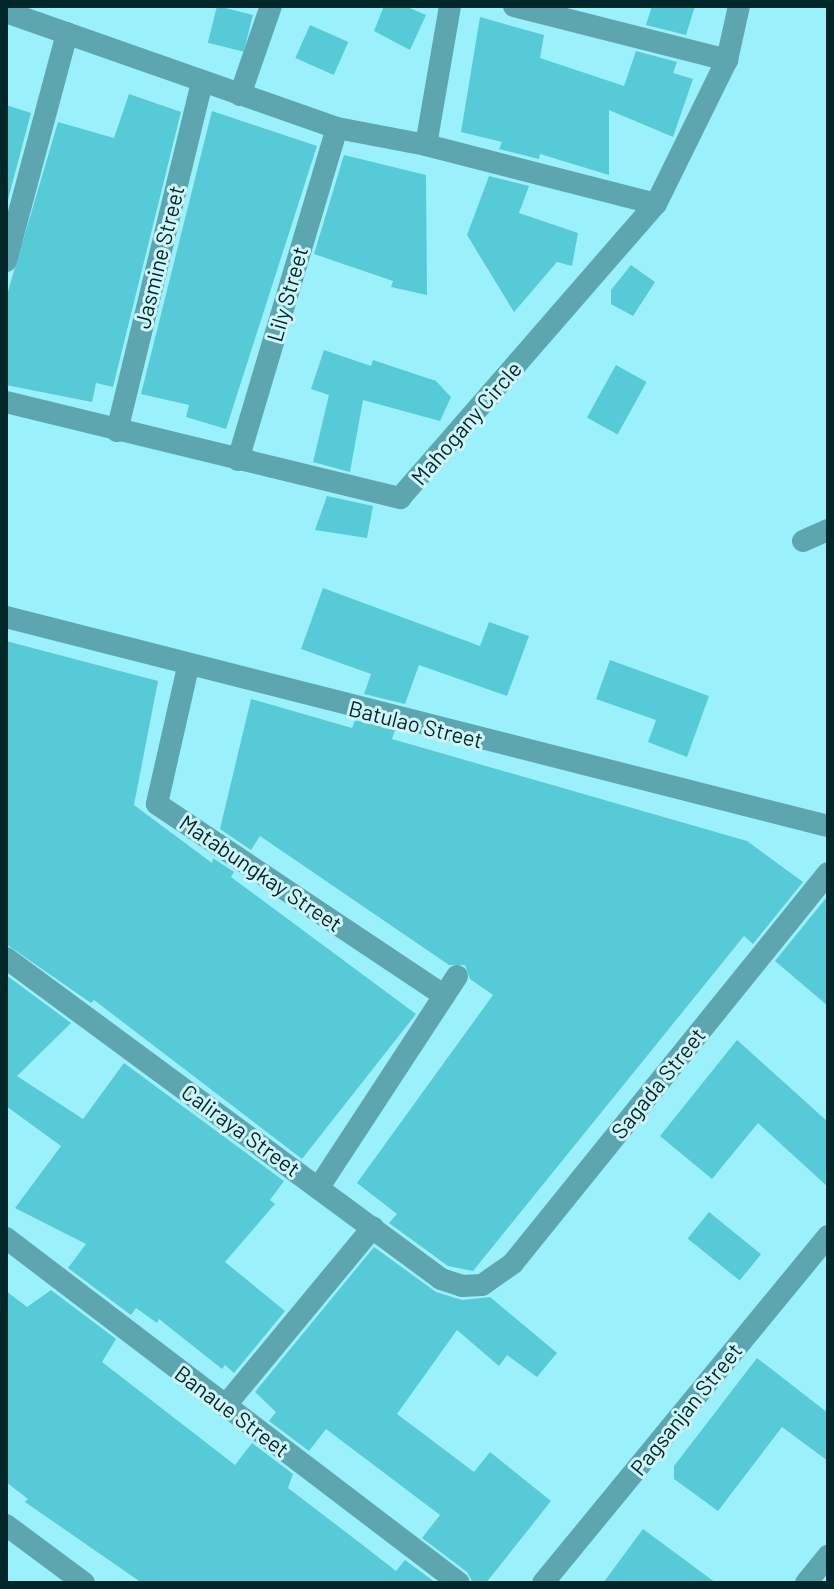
<!DOCTYPE html>
<html>
<head>
<meta charset="utf-8">
<style>
	body { margin:0 }
	#map { position:relative; width:834px; height:1589px; overflow:hidden; background:#9bf1fb; font-family:Barlow,sans-serif }
	div>[style] { position:absolute }
	[style*='--x'] { left:calc(var(--x)*1px); top:calc(var(--y)*1px); width:calc(var(--w)*1px); rotate:calc(var(--a)*1deg) }
	.building>* { inset:0; background:#56cad6; transform-origin:0 0 }
	.minor>* { height:22px; margin:-11px; padding:0 11px; transform-origin:11px; border-radius:11px; background:#5da6af }
	.tertiary>* { height:22px; margin:-11px; padding:0 11px; transform-origin:11px; border-radius:11px; background:#5da6af }
	span { translate:-50% -50%; white-space:nowrap; text-align:center; line-height:1.15; -webkit-text-stroke:6px #cef6fb; paint-order:stroke }
	.street-label { font-size:22px; color:#00262a }
	.frame { position:absolute; inset:0; border:8px solid #00262a; pointer-events:none }
</style>
</head>
<body>
<div id="map">
	<div class="building">
		<div style="left:217px;top:6px;width:37px;height:38px;rotate:14deg"></div>
		<div style="clip-path:polygon(384px 6px,405px 6px,426px 15px,410px 50px,374px 31px)"></div>
		<div style="clip-path:polygon(652px 6px,695px 6px,686px 35px,646px 25px)"></div>
		<div style="clip-path:polygon(480px 17px,544px 35px,540px 58px,624px 86px,636px 51px,677px 62px,673px 73px,693px 79px,673px 137px,609px 110px,609px 175px,540px 154px,539px 159px,499px 149px,502px 142px,461px 132px)"></div>
		<div style="left:310px;top:25px;width:42px;height:36px;rotate:24deg"></div>
		<div style="clip-path:polygon(129px 94px,181px 112px,113px 387px,96px 383px,92px 402px,6px 385px,6px 298px,58px 122px,114px 138px)"></div>
		<div style="clip-path:polygon(6px 105px,31px 113px,6px 207px)"></div>
		<div style="clip-path:polygon(212px 111px,317px 146px,226px 429px,186px 417px,189px 405px,141px 394px)"></div>
		<div style="clip-path:polygon(344px 155px,426px 175px,427px 295px,391px 287px,393px 281px,314px 254px)"></div>
		<div style="clip-path:polygon(489px 176px,529px 186px,519px 213px,578px 233px,572px 266px,557px 262px,514px 312px,467px 235px)"></div>
		<div style="clip-path:polygon(631px 265px,655px 282px,633px 316px,611px 304px,611px 290px)"></div>
		<div style="clip-path:polygon(324px 350px,371px 366px,373px 360px,436px 381px,451px 397px,440px 421px,363px 400px,350px 472px,313px 462px,329px 395px,311px 389px)"></div>
		<div style="left:616px;top:365px;width:35px;height:60px;rotate:29deg"></div>
		<div style="clip-path:polygon(327px 496px,373px 506px,367px 538px,315px 530px)"></div>
		<div style="clip-path:polygon(323px 588px,480px 646px,489px 622px,529px 636px,507px 696px,419px 665px,405px 704px,364px 694px,371px 674px,301px 649px)"></div>
		<div style="clip-path:polygon(6px 641px,158px 681px,134px 805px,212px 863px,213px 858px,234px 872px,231px 877px,416px 1014px,302px 1159px,94px 1000px,91px 1003px,6px 944px)"></div>
		<div style="clip-path:polygon(610px 660px,709px 696px,687px 757px,648px 742px,656px 720px,596px 699px)"></div>
		<div style="clip-path:polygon(251px 699px,352px 728px,355px 720px,395px 730px,392px 739px,747px 841px,803px 882px,753px 944px,744px 936px,473px 1271px,448px 1266px,389px 1223px,397px 1214px,357px 1183px,493px 995px,470px 979px,465px 965px,449px 965px,260px 836px,251px 850px,220px 829px)"></div>
		<div style="clip-path:polygon(826px 898px,828px 900px,828px 1006px,775px 961px)"></div>
		<div style="clip-path:polygon(6px 975px,71px 1023px,17px 1076px,83px 1119px,124px 1063px,284px 1181px,270px 1200px,275px 1204px,225px 1262px,285px 1311px,234px 1373px,225px 1365px,222px 1369px,159px 1319px,157px 1323px,136px 1308px,131px 1315px,68px 1268px,86px 1244px,15px 1208px,61px 1146px,6px 1106px)"></div>
		<div style="clip-path:polygon(737px 1040px,828px 1122px,828px 1187px,758px 1123px,712px 1179px,660px 1136px)"></div>
		<div style="left:709px;top:1212px;width:67px;height:34px;rotate:39deg"></div>
		<div style="clip-path:polygon(374px 1247px,436px 1292px,462px 1300px,490px 1297px,557px 1353px,537px 1377px,507px 1355px,499px 1366px,457px 1330px,397px 1414px,474px 1472px,490px 1452px,551px 1501px,486px 1583px,473px 1583px,467px 1572px,422px 1538px,440px 1515px,326px 1429px,309px 1451px,269px 1421px,276px 1412px,255px 1392px)"></div>
		<div style="clip-path:polygon(51px 1290px,116px 1339px,102px 1362px,235px 1465px,252px 1443px,293px 1474px,288px 1488px,364px 1546px,396px 1571px,405px 1560px,436px 1583px,142px 1583px,25px 1502px,28px 1499px,6px 1482px,6px 1291px,27px 1307px)"></div>
		<div style="clip-path:polygon(757px 1358px,828px 1413px,828px 1461px,782px 1427px,718px 1511px,674px 1479px,674px 1466px)"></div>
		<div style="clip-path:polygon(643px 1529px,716px 1583px,603px 1583px)"></div>
	</div>
	<div class="minor">
		<div style="--x:514;--y:6;--w:220;--a:14.2"></div>
		<div style="--x:6;--y:12;--w:351;--a:19.3"></div>
		<div style="--x:337;--y:128;--w:91;--a:10.8"></div>
		<div style="--x:426;--y:145;--w:141;--a:-80.2"></div>
		<div style="--x:240;--y:95;--w:94;--a:-70.8"></div>
		<div style="--x:426;--y:145;--w:237;--a:14.4"></div>
		<div style="--x:6;--y:261;--w:236;--a:-75"></div>
		<div style="--x:6;--y:402;--w:406;--a:13.7"></div>
		<div style="--x:400;--y:498;--w:390;--a:-49"></div>
		<div style="--x:656;--y:204;--w:161;--a:-63.8"></div>
		<div style="--x:727;--y:60;--w:55;--a:-77.5"></div>
		<div style="--x:117;--y:431;--w:358;--a:-76.3"></div>
		<div style="--x:238;--y:460;--w:346;--a:-73.4"></div>
		<div style="--x:803;--y:541;--w:27;--a:-24"></div>
		<div style="--x:6;--y:617;--w:848;--a:14.27"></div>
		<div style="--x:188;--y:667;--w:140;--a:102.8"></div>
		<div style="--x:157;--y:804;--w:343;--a:33.7"></div>
		<div style="--x:6;--y:958;--w:541;--a:36.42"></div>
		<div style="--x:441;--y:1279;--w:22;--a:18"></div>
		<div style="--x:462;--y:1286;--w:20;--a:-3"></div>
		<div style="--x:482;--y:1285;--w:38;--a:-35"></div>
		<div style="--x:513;--y:1263;--w:501;--a:-51.07"></div>
		<div style="--x:319;--y:1187;--w:252;--a:-56.8"></div>
		<div style="--x:6;--y:1238;--w:569;--a:37.29"></div>
		<div style="--x:225;--y:1406;--w:232;--a:-50.4"></div>
		<div style="--x:806;--y:1583;--w:35;--a:-51"></div>
	</div>
	<div class="tertiary">
		<div style="--x:6;--y:1525;--w:97;--a:36.6"></div>
		<div style="--x:543;--y:1583;--w:449;--a:-50.6"></div>
	</div>
	<div class="street-label">
		<span style="left:159px;top:257px;rotate:-76deg">Jasmine Street</span>
		<span style="left:287px;top:294px;rotate:-74deg">Lily Street</span>
		<span style="left:466px;top:423px;rotate:-49deg">Mahogany Circle</span>
		<span style="left:416px;top:724px;rotate:14deg">Batulao Street</span>
		<span style="left:261px;top:873px;rotate:34deg">Matabungkay Street</span>
		<span style="left:658px;top:1083px;rotate:-51deg">Sagada Street</span>
		<span style="left:241px;top:1130px;rotate:36deg">Caliraya Street</span>
		<span style="left:686px;top:1409px;rotate:-51deg">Pagsanjan Street</span>
		<span style="left:232px;top:1411px;rotate:37deg">Banaue Street</span>
	</div>
	<div class="frame"></div>
</div>
</body>
</html>
